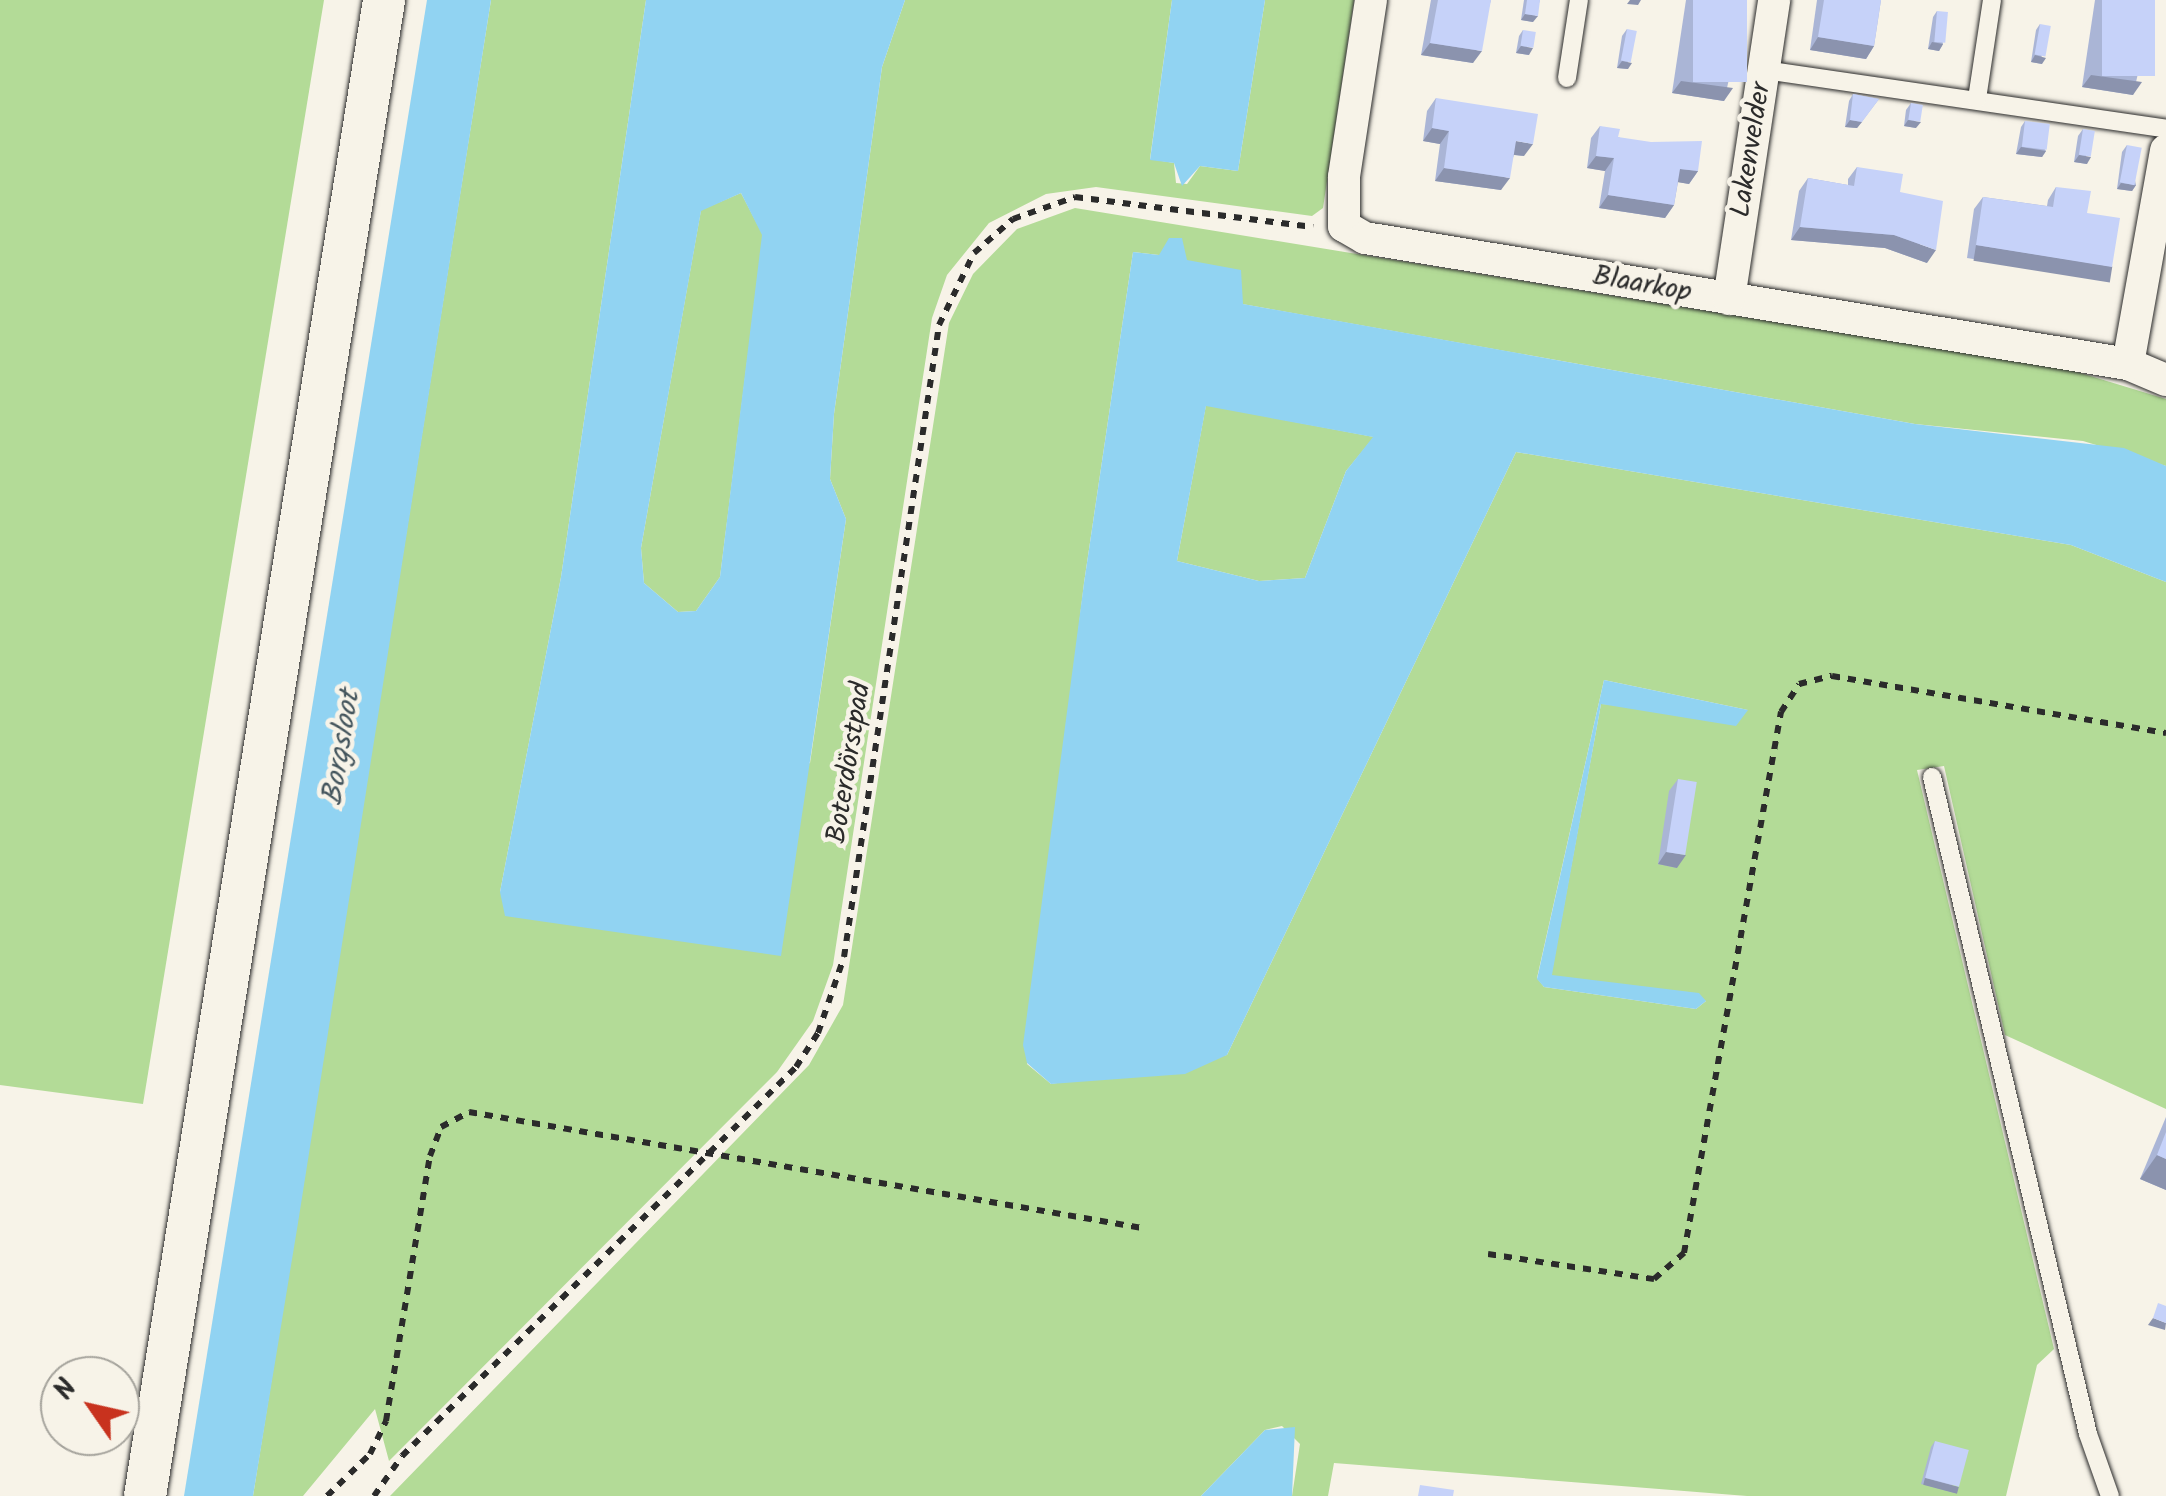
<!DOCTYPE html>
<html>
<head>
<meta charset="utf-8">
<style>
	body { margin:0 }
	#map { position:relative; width:2166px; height:1496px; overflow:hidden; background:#f7f3e8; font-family:Kalam,sans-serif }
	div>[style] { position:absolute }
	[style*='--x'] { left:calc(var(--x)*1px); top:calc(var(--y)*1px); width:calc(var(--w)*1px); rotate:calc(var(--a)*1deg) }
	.green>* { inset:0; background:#b3db97 }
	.water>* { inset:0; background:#91d3f2 }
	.path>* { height:6px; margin-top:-3px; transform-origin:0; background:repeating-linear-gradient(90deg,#2b2b2b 0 8px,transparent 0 16px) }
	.roads { filter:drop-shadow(0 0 2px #2b2b2b) drop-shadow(0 0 2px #2b2b2b) }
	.service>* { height:18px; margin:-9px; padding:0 9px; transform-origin:9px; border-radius:9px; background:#f7f3e8 }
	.minor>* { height:32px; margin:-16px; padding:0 16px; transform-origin:16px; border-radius:16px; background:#f7f3e8 }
	.tertiary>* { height:42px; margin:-21px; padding:0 21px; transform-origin:21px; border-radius:21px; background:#f7f3e8 }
	.wall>* { inset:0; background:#aab5d6 }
	.shaded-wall>* { inset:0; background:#8b93ae; transform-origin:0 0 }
	.building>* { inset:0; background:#c6d2f9; transform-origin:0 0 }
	span { translate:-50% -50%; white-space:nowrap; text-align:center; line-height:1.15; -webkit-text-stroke:9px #f7f3e8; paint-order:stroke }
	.street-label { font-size:28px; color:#2b2b2b }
	.water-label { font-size:30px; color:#44555d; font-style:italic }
	.north { position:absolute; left:40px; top:1356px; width:100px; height:100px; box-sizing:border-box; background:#f7f3e8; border:2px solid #a5a39c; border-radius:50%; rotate:304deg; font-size:28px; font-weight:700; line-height:40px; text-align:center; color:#2b2b2b }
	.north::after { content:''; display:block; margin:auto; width:35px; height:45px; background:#c8321e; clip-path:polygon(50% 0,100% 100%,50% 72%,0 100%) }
</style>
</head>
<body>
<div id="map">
	<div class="green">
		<div style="clip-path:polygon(0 0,324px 0,143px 1104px,0 1085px)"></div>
		<div style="clip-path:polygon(491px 0,646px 0,561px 577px,500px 892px,810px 763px,846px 519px,830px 479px,834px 414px,882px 67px,905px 0,1172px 0,1150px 159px,1174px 163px,1176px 183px,1187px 184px,1200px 166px,1238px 171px,1265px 0,1354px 0,1323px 208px,1312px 216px,1096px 187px,1046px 194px,989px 223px,947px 275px,932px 318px,833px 965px,813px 1021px,777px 1072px,389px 1461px,375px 1409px,303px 1496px,253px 1496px)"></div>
		<div style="clip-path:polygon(741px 193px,763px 235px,720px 577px,696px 611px,678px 612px,644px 583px,641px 548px,701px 210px)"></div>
		<div style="clip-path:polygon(evenodd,1075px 208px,2074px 371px,2166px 399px,2166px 466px,2083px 441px,1915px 424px,1242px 304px,1159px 255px,1133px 252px,1084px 583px,1027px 1064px,1051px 1084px,1227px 1055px,1516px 452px,2071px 545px,2166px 582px,2166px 1109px,2005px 1035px,1944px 766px,1917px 770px,2054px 1349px,2037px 1365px,2006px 1496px,1747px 1496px,1334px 1463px,1328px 1496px,1292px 1496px,1300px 1444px,1282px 1426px,1265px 1430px,1201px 1496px,390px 1496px,809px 1065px,843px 1005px,949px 323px,973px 274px,1017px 229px,1075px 208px,1604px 680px,1748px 710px,1601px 704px,1551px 976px,1706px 1001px,1696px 1009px,1544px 987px,1537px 978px,1604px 680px)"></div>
		<div style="clip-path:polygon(1206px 405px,1374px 437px,1346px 471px,1305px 578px,1259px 581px,1177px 561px)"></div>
	</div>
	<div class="water">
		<div style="clip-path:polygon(427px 0,491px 0,298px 1223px,253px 1496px,184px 1496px)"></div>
		<div style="clip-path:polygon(evenodd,646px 0,905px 0,882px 67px,834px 414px,830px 479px,846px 519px,781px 956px,505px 916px,500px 892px,561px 577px,646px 0,741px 193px,762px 235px,720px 577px,696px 611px,678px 612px,644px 583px,641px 548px,701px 211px,741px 193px)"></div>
		<div style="clip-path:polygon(1172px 0,1265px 0,1238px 171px,1200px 166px,1182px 186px,1174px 163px,1150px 160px)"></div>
		<div style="clip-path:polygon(evenodd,1169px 238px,1182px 238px,1187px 260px,1241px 270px,1243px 304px,1915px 424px,2124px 448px,2166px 466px,2166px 582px,2071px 545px,1516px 452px,1227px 1055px,1185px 1074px,1051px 1084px,1027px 1063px,1023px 1045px,1084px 583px,1133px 252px,1159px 255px,1169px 238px,1206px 406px,1373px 437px,1346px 471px,1305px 578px,1259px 581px,1177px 561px,1206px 406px)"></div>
		<div style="clip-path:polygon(1604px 680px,1748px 710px,1736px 726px,1601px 704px,1552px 975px,1699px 993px,1706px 1001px,1696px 1009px,1544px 987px,1537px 979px)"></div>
		<div style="clip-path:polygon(1295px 1427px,1292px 1496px,1201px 1496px,1265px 1430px)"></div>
	</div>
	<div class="path">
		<div style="--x:1488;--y:1254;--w:168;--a:8.6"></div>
		<div style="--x:1654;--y:1279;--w:40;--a:-41"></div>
		<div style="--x:1684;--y:1253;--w:550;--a:-79.84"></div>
		<div style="--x:1781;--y:712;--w:33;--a:-57"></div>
		<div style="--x:1799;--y:684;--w:34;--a:-14"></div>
		<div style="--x:1832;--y:676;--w:339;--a:9.7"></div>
		<div style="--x:327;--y:1496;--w:60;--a:-44.3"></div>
		<div style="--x:370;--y:1454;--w:37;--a:-64"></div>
		<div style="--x:386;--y:1421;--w:269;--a:-80.6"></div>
		<div style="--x:430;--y:1156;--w:31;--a:-69"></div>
		<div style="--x:441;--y:1127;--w:32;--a:-28"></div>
		<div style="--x:469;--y:1112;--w:683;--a:9.78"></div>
		<div style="--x:374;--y:1496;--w:49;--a:-55"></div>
		<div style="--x:402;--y:1456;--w:554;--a:-44.63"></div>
		<div style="--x:796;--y:1067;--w:40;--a:-57.1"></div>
		<div style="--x:818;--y:1033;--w:80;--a:-71.1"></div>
		<div style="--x:844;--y:957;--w:639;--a:-81.45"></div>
		<div style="--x:939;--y:325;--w:80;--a:-64.1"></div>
		<div style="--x:974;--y:253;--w:52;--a:-41.1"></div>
		<div style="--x:1013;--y:219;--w:66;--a:-19.5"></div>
		<div style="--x:1075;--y:197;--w:240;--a:7.2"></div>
	</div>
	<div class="roads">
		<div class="service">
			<div style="--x:1764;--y:70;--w:406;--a:8.3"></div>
			<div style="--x:1567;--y:78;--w:79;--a:-81.3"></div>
			<div style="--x:1977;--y:99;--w:100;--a:-81.4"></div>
			<div style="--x:1932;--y:777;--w:675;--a:76.64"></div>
			<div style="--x:2088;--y:1434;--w:66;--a:70.5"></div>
		</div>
		<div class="minor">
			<div style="--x:1371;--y:0;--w:179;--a:98.7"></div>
			<div style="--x:1344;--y:177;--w:49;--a:90"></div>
			<div style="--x:1344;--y:226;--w:24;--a:30"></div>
			<div style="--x:1365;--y:238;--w:773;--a:9.38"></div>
			<div style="--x:2128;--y:364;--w:41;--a:22.8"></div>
			<div style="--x:1729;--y:299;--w:302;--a:-81.4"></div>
			<div style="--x:2128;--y:364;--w:217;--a:-79.9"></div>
		</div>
		<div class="tertiary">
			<div style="--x:145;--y:1496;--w:1515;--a:-80.92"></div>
		</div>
	</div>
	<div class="wall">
		<div style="clip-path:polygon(1431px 0,1491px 0,1473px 63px,1421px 55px)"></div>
		<div style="clip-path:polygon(1524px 0,1540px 0,1533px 22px,1521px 20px)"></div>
		<div style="clip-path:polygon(1686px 0,1747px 0,1724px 101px,1672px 93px)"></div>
		<div style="clip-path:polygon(1817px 0,1881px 0,1874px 46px,1866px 59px,1810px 50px)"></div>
		<div style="clip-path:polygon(2095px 0,2155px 0,2133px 95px,2082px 87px)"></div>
		<div style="clip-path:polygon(1937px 11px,1943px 44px,1939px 51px,1928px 49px,1933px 17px)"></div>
		<div style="clip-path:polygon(2040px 24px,2042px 64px,2031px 62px,2036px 30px)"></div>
		<div style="clip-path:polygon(1627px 29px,1628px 69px,1617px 68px,1622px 36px)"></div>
		<div style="clip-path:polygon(1523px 30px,1529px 55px,1516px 53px,1519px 36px)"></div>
		<div style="clip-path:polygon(1853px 94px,1879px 99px,1857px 128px,1845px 127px,1849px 101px)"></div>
		<div style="clip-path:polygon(1436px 98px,1524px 156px,1514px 155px,1501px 190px,1435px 181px,1440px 144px,1423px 141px,1427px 111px)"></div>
		<div style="clip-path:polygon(1911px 103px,1916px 128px,1904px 126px,1906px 110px)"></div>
		<div style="clip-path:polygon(2025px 121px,2046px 151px,2042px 157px,2016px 154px,2021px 127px)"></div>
		<div style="clip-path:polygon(1600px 126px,1618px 137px,1698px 171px,1689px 184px,1678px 182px,1674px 205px,1665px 218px,1599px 208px,1605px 171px,1587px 168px,1591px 138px)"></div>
		<div style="clip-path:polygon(2083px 129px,2087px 164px,2074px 162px,2078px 136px)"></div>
		<div style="clip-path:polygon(2127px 145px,2136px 185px,2132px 191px,2117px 189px,2122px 152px)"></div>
		<div style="clip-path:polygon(1857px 167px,1900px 192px,1927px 263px,1885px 248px,1791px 240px,1799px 191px,1808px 178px,1848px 185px,1848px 179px)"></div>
		<div style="clip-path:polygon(2056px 187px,2087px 213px,2103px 280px,1967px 258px,1974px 209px,1983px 197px,2047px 206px,2048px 200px)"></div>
		<div style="clip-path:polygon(1678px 779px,1677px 868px,1658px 864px,1669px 791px)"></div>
		<div style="clip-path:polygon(2166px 1117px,2166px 1190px,2140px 1179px)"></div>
		<div style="clip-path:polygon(1935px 1441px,1955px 1493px,1921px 1484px,1931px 1447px)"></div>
	</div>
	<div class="shaded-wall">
		<div style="clip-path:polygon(1630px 0,1641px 0,1638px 5px,1627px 4px)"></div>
		<div style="clip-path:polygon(1525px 14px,1538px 16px,1533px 22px,1521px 20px)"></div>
		<div style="clip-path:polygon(1818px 37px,1874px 46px,1866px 59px,1810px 50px)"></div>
		<div style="clip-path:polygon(1932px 42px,1943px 44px,1939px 51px,1928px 49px)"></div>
		<div style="clip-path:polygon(1430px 43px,1482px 51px,1473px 63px,1421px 55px)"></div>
		<div style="clip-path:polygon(1521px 46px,1533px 48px,1529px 55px,1516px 53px)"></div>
		<div style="clip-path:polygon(2035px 55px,2046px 58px,2042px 64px,2031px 62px)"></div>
		<div style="clip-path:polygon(1622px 61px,1632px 63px,1628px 69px,1617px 68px)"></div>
		<div style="clip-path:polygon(2091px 75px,2142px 82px,2133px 95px,2082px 87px)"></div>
		<div style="clip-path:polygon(1681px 81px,1733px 88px,1724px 101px,1672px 93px)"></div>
		<div style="clip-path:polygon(1850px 120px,1862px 122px,1857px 128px,1845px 127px)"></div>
		<div style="clip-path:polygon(1908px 120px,1921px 122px,1916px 128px,1904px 126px)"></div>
		<div style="clip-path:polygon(1432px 128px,1449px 131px,1440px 144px,1423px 141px)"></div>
		<div style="clip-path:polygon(1516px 141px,1533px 144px,1524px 156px,1507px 154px)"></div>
		<div style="clip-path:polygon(2021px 147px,2046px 151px,2042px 157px,2016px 154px)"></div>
		<div style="clip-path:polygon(2079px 155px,2091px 157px,2087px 164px,2074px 162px)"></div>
		<div style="clip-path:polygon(1596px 156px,1614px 158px,1605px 171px,1587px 168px)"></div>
		<div style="clip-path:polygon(1444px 168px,1510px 178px,1501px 190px,1435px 181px)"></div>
		<div style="clip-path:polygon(1680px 169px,1698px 171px,1689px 184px,1671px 181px)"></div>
		<div style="clip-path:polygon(2121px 183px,2136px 185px,2132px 191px,2117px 189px)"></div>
		<div style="clip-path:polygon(1608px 195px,1674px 205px,1665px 218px,1599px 208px)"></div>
		<div style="clip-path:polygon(1800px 227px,1894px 235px,1936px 250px,1927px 263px,1885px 248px,1791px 240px)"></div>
		<div style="left:1976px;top:245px;width:138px;height:16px;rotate:9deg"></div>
		<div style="clip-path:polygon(1666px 852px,1686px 855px,1677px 868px,1658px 864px)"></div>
		<div style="clip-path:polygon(2157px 1155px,2166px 1159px,2166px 1190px,2140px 1179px)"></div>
		<div style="clip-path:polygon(2153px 1318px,2166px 1323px,2165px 1330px,2148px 1325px)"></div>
		<div style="left:1925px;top:1478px;width:35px;height:7px;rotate:15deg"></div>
	</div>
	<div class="building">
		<div style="clip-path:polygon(1438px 0,1491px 0,1482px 51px,1430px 43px)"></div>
		<div style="clip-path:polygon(1527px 0,1540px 0,1538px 16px,1525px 14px)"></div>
		<div style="left:1693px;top:0;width:54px;height:82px"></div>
		<div style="clip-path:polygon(1824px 0,1881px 0,1874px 46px,1818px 37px)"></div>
		<div style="left:2102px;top:0;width:53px;height:76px"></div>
		<div style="left:1937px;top:11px;width:11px;height:31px;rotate:5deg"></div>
		<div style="left:2040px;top:24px;width:11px;height:31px;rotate:10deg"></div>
		<div style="left:1627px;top:29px;width:10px;height:32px;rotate:11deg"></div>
		<div style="left:1523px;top:30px;width:13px;height:16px;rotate:9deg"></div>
		<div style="clip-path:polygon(1853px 94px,1879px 99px,1862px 122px,1850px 120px)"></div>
		<div style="clip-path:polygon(1436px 98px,1538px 114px,1533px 144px,1516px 141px,1510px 178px,1444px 168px,1449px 131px,1432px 128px)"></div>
		<div style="left:1911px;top:103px;width:12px;height:17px;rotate:9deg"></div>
		<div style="left:2025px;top:121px;width:25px;height:26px;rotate:7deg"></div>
		<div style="clip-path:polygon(1600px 126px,1620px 129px,1618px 137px,1651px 142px,1702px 141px,1698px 171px,1680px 169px,1674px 205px,1608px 195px,1614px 158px,1596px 156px)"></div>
		<div style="left:2083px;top:129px;width:12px;height:26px;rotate:9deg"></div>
		<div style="left:2127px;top:145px;width:15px;height:38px;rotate:11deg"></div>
		<div style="clip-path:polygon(1857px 167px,1903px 174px,1900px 192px,1943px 201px,1936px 250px,1894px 235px,1800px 227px,1808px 178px,1854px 186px)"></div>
		<div style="clip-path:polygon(2056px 187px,2091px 191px,2087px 213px,2120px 218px,2112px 267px,1976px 245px,1983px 197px,2053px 207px)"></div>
		<div style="left:1678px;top:779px;width:19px;height:74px;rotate:9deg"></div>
		<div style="clip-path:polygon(2166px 1132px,2166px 1159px,2157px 1155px)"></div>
		<div style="clip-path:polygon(2158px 1303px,2166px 1306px,2166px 1323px,2153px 1318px)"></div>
		<div style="left:1935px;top:1441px;width:35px;height:38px;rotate:15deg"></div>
		<div style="clip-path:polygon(1420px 1485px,1454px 1490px,1453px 1496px,1418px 1496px)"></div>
	</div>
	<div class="street-label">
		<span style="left:1752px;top:150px;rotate:-81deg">Lakenvelder</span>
		<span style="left:1642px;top:285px;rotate:10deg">Blaarkop</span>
		<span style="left:850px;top:763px;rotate:-81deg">Boterdörstpad</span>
	</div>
	<div class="water-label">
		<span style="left:342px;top:748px;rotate:-81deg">Borgsloot</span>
	</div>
	<div class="north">N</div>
</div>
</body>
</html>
